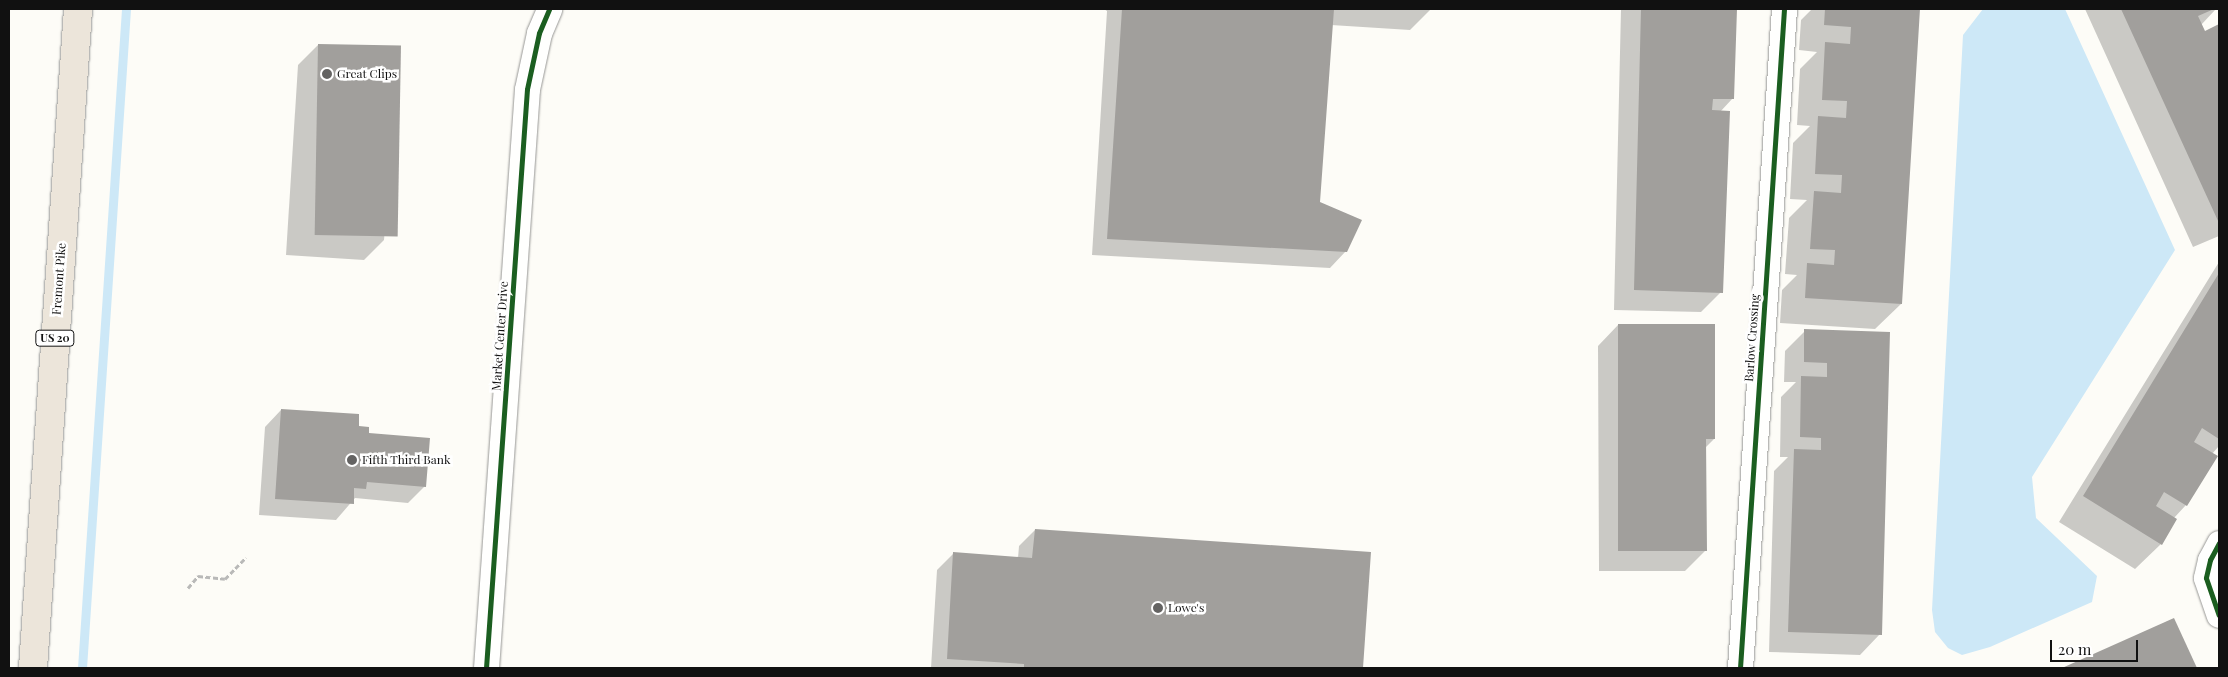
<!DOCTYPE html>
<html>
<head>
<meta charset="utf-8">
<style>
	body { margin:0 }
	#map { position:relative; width:2228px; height:677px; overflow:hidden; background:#fdfcf7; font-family:"Playfair Display",serif }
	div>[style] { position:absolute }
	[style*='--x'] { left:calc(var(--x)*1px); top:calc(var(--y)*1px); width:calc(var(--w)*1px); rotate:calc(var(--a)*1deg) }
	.water>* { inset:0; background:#cde8f7 }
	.shadow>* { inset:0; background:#0003 }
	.stream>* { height:9px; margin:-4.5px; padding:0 4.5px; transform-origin:4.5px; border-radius:4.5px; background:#cde8f7 }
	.building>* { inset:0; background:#a19f9c; transform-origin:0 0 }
	.path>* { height:3px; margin-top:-1.5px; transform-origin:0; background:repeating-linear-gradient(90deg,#b9b9b8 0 5px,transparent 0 7.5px) }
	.roads { filter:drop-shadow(0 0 1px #979795) drop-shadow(0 0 1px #979795) }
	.minor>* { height:25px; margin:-12.5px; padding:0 12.5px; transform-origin:12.5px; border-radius:12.5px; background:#fffffe }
	.trunk>* { height:28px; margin:-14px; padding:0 14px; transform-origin:14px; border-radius:14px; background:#ece5da }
	.cycleway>* { height:5px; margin:-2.5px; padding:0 2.5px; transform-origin:2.5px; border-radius:2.5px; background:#1b5e20 }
	.dots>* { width:14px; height:14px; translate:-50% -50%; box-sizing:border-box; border:2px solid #fff; border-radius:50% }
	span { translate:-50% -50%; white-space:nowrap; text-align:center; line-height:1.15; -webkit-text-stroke:5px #fff; paint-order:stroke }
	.shield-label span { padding:1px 4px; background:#fff; border:1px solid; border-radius:4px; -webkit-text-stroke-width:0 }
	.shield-label { font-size:11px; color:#111; font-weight:700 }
	.poi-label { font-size:12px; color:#111 }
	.left { translate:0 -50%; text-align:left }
	.street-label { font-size:12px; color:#111 }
	.frame { position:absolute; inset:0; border:10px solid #111; pointer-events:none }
	.scale { position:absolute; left:2050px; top:640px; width:88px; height:22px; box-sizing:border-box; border:2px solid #111; border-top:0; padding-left:6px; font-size:15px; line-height:18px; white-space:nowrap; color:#111; -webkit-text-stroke:4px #fff; paint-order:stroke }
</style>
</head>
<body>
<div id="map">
	<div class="water">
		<div style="clip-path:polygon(1983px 9px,2065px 9px,2175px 250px,2032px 477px,2036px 518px,2097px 576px,2092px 602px,1990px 647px,1962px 655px,1948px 648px,1935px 632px,1932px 610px,1963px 35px)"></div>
	</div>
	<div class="shadow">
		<div style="clip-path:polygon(1104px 9px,1431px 9px,1410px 30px,1331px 25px,1319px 203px,1346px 251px,1330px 268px,1092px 255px,1107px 11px)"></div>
		<div style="clip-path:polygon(1621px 9px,1735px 9px,1733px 98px,1720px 112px,1721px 292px,1701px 312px,1614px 310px)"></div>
		<div style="clip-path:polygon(1812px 9px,1918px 9px,1901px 304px,1875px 329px,1780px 323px,1782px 290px,1797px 275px,1785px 274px,1789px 218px,1807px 200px,1790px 199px,1793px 143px,1810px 126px,1797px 125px,1800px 69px,1817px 52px,1799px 50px,1801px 20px)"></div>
		<div style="clip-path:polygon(2085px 9px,2216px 9px,2201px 25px,2204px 33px,2219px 26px,2219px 236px,2193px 247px)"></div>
		<div style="clip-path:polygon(318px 45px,399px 48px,384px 240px,364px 260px,286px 255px,298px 65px)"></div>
		<div style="clip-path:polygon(2219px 262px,2219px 446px,2212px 454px,2186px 505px,2174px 518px,2161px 544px,2135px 569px,2059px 522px)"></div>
		<div style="clip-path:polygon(1618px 325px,1714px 439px,1705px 448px,1705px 551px,1685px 571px,1599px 571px,1598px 346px)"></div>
		<div style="clip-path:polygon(1805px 331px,1888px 333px,1880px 634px,1860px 655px,1769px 652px,1774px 471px,1788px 457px,1780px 457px,1781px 397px,1796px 382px,1784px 382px,1785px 351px)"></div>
		<div style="clip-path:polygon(281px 410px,368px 434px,425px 486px,408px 503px,355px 498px,336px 520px,259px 515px,265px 427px)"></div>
		<div style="clip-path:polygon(1035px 530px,1370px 553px,1362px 668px,931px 668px,937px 570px,954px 553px,1018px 558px,1019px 546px)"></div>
		<div style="clip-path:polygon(2173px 619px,2195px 668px,2065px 668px)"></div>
	</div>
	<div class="stream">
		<div style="--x:82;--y:668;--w:660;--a:-86.18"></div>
	</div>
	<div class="building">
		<div style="clip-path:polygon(1122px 9px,1334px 9px,1320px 202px,1362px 220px,1347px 252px,1107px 239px)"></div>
		<div style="clip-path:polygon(1641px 9px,1737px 9px,1734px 99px,1713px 99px,1712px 110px,1730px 111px,1723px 293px,1634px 290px)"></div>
		<div style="clip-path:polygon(1825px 9px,1920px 9px,1902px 304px,1805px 298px,1807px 263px,1834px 265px,1835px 250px,1810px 249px,1814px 191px,1841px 193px,1842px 175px,1815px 174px,1818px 116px,1846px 118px,1847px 101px,1822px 100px,1825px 42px,1850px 44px,1851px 27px,1824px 25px)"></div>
		<div style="clip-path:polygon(2121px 9px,2214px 9px,2198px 16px,2205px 31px,2219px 24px,2219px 223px)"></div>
		<div style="left:318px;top:44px;width:83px;height:191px;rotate:1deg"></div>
		<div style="clip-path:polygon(2219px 273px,2219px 439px,2202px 428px,2194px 442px,2218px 456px,2187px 506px,2164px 492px,2156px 506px,2177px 519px,2162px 545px,2083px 496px)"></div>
		<div style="clip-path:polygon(1618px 324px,1715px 324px,1715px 439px,1706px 439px,1707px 551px,1618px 551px)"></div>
		<div style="clip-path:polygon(1804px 329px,1890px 332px,1882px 635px,1788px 632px,1794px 449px,1821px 450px,1821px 438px,1800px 437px,1801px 376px,1827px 377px,1827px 363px,1804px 362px)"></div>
		<div style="clip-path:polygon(281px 409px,359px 414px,359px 426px,369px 427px,369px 433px,430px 438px,426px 487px,367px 482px,366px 489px,354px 488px,354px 504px,275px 499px)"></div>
		<div style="clip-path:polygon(1035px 529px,1371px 552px,1363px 668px,1024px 668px,1024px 664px,947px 659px,953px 552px,1032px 558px)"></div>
		<div style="clip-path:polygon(2174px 618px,2197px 668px,2062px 668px)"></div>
	</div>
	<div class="path">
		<div style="--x:188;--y:588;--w:16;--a:-50"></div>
		<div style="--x:198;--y:576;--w:27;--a:6"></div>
		<div style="--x:225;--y:579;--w:30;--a:-46"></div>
	</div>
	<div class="roads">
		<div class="minor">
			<div style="--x:2219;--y:543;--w:19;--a:118"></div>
			<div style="--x:2210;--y:560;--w:18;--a:103"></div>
			<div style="--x:2206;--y:578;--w:39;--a:71"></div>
			<div style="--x:486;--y:668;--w:580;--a:-85.95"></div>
			<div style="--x:527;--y:89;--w:57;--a:-77.9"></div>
			<div style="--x:539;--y:33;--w:26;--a:-67"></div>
			<div style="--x:1740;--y:668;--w:660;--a:-86.18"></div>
		</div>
		<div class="trunk">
			<div style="--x:33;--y:668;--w:661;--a:-86.09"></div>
		</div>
	</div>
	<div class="cycleway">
		<div style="--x:2219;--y:543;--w:19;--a:118"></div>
		<div style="--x:2210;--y:560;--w:18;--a:103"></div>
		<div style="--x:2206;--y:578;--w:39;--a:71"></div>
		<div style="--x:486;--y:668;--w:580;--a:-85.95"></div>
		<div style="--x:527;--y:89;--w:57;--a:-77.9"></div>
		<div style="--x:539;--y:33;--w:26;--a:-67"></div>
		<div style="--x:1740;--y:668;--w:660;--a:-86.18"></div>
	</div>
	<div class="dots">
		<div style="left:327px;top:74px;background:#646362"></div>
		<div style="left:352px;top:460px;background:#646362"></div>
		<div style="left:1158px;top:608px;background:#646362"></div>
	</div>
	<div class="shield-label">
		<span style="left:55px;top:338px">US 20</span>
	</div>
	<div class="poi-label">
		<span class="left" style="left:337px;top:74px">Great Clips</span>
		<span class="left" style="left:362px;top:460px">Fifth Third Bank</span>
		<span class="left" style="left:1168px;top:608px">Lowe's</span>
	</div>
	<div class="street-label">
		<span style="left:59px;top:279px;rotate:-86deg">Fremont Pike</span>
		<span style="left:500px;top:336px;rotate:-86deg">Market Center Drive</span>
		<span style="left:1752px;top:338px;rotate:-86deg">Barlow Crossing</span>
	</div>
	<div class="frame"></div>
	<div class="scale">20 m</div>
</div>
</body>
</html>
